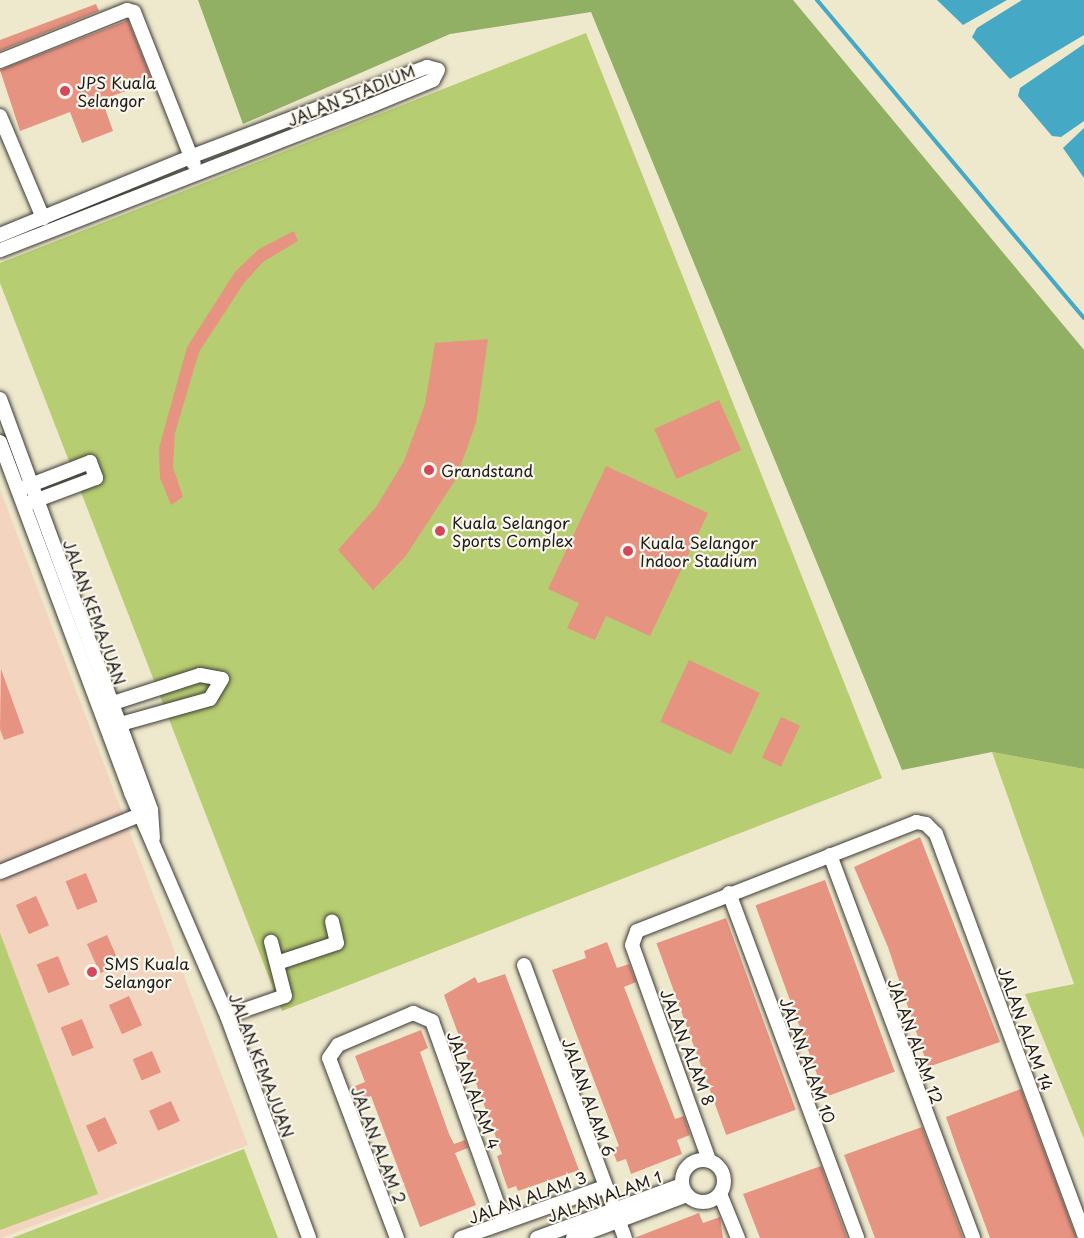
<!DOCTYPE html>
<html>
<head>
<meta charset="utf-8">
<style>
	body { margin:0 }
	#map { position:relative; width:1084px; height:1238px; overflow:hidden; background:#eee8cc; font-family:"Playpen Sans",sans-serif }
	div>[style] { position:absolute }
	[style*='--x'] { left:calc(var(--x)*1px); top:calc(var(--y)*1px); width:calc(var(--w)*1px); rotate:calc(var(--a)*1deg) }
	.built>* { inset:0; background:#f3d4bf }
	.green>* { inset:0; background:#b7cd71 }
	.forest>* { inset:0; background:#91b063 }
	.water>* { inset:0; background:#45a9c5 }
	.stream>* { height:4px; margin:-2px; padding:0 2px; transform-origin:2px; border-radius:2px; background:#45a9c5 }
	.building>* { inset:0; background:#e79382; transform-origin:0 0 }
	.roads { filter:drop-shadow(0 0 2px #3c3b36) drop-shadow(0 0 2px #3c3b36) }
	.minor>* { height:14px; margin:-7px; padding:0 7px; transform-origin:7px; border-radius:7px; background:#fff }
	.minor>.ring { margin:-7px; padding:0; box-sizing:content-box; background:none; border:14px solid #fff; border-radius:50% }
	.dots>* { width:16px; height:16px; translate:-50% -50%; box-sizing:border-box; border:3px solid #fbf7ec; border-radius:50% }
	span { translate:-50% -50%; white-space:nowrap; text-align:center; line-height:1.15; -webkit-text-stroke:4.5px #fbf7ec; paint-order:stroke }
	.poi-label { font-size:16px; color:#1c1c1c }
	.left { translate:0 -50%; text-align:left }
	.street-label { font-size:16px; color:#1c1c1c }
</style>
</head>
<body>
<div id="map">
	<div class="built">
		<div style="clip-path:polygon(0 489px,248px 1145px,1px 1238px,0 1238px)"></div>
	</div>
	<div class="green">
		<div style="clip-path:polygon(586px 33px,882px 778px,282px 1011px,0 283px,0 263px)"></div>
		<div style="clip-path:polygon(992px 752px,1084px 769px,1084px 1139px,1025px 994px,1074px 984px)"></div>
		<div style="clip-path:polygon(0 933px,98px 1194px,0 1230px)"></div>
		<div style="clip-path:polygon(244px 1149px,278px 1238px,12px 1238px)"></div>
	</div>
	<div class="forest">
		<div style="clip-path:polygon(198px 0,793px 0,1084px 350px,1084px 769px,992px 752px,902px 770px,591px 12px,450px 34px,243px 124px)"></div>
	</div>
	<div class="water">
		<div style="clip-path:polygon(937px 0,1007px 0,963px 25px)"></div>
		<div style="clip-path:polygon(1022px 0,1084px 0,1084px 35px,1010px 79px,972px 37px,977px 28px)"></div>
		<div style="clip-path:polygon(1084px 44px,1084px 121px,1061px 137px,1052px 136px,1018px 96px,1020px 88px)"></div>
		<div style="clip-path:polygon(1084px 128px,1084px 178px,1063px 148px)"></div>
	</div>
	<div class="stream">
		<div style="--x:817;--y:0;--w:415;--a:50"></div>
	</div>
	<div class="building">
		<div style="clip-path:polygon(96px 4px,99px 11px,0 51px,0 40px)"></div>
		<div style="clip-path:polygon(128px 20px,152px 81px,102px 100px,113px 131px,82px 143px,70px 112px,20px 131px,0 70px)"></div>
		<div style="clip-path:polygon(294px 231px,298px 241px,263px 262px,244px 283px,199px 352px,175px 433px,173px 467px,183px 497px,171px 505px,160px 478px,159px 448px,187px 347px,235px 272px,259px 249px)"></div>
		<div style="clip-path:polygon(488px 339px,476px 423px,456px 479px,405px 557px,373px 590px,338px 550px,376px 507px,404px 461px,425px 404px,435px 343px)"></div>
		<div style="left:719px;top:400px;width:55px;height:71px;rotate:66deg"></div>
		<div style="clip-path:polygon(606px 466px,708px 513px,650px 636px,606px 616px,595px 640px,567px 628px,579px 603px,548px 589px)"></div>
		<div style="left:689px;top:660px;width:78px;height:68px;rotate:25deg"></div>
		<div style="clip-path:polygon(1px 669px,24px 733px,4px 740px,0 729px)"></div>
		<div style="left:781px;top:717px;width:21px;height:45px;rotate:25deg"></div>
		<div style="clip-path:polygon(920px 837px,1000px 1042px,928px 1067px,888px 947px,854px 867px)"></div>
		<div style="left:86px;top:873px;width:31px;height:22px;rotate:68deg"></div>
		<div style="left:825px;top:880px;width:204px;height:74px;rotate:70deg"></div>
		<div style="left:36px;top:896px;width:32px;height:22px;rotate:66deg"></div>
		<div style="left:726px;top:918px;width:204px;height:74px;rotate:70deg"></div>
		<div style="left:107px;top:935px;width:32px;height:22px;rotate:66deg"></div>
		<div style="clip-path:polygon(607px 942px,617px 968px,629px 964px,636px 982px,624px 987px,675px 1119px,684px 1116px,690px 1135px,677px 1140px,682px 1154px,631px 1174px,626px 1159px,617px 1162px,612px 1149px,619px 1146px,552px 970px,586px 958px,584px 951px)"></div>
		<div style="left:58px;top:956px;width:31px;height:23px;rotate:68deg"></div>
		<div style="clip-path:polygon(505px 974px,579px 1170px,518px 1191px,516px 1186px,508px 1189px,503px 1175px,497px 1156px,502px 1154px,444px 995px,475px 977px,478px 983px)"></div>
		<div style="left:129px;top:996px;width:32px;height:22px;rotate:66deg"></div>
		<div style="left:82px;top:1019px;width:31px;height:23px;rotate:68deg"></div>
		<div style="clip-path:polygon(421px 1030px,428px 1048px,420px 1052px,449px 1134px,454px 1144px,465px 1140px,468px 1148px,455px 1153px,476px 1205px,420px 1227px,371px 1096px,360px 1100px,355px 1086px,365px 1082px,355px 1056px)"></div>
		<div style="left:152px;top:1051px;width:23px;height:21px;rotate:67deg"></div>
		<div style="clip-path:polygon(1021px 1089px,1076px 1237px,1076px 1238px,990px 1238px,957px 1149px,946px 1117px)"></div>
		<div style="left:171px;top:1101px;width:22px;height:24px;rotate:66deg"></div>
		<div style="left:105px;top:1117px;width:29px;height:21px;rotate:65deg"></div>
		<div style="clip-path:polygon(922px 1127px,963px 1238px,875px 1238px,844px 1155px)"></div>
		<div style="clip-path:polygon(821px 1166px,847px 1238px,760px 1238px,743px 1194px)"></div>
		<div style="clip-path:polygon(699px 1213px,703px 1223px,720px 1217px,723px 1238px,634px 1238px)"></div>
	</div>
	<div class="roads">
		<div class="minor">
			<div style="--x:0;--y:61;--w:137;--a:-21.9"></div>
			<div style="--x:127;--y:10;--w:7;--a:16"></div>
			<div style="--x:134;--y:12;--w:163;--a:68.5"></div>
			<div style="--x:0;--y:116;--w:111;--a:67.1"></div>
			<div style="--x:0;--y:235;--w:205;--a:-22.3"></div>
			<div style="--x:190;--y:157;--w:254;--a:-20.8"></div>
			<div style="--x:427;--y:67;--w:11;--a:15"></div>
			<div style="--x:438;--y:70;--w:11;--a:117"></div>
			<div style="--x:433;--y:80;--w:68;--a:157.6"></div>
			<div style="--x:370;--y:106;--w:397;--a:158.7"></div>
			<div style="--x:0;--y:399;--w:438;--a:69.8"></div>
			<div style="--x:151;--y:810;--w:28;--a:86"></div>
			<div style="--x:0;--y:442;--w:375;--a:69.5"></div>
			<div style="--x:131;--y:793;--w:243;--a:66.7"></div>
			<div style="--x:227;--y:1016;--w:237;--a:69.7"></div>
			<div style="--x:23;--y:488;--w:72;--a:-21.2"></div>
			<div style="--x:90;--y:462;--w:17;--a:69"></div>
			<div style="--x:96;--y:478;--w:72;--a:159.5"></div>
			<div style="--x:104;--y:706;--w:101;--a:-17.9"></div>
			<div style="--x:200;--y:675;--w:22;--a:10"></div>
			<div style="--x:222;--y:679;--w:23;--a:121"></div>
			<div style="--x:210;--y:699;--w:104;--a:164.4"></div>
			<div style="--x:830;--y:855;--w:409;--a:69.5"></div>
			<div style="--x:0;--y:872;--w:159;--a:-22.2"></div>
			<div style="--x:729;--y:893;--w:368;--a:69.6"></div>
			<div style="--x:277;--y:963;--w:63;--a:-18.4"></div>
			<div style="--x:337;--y:943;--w:22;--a:-103"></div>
			<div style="--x:524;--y:965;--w:291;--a:69.7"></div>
			<div style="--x:227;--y:1016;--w:61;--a:-19"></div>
			<div style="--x:285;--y:996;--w:56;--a:-104.5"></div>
			<div class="ring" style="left:682px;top:1160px;width:28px;height:28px"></div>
			<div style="--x:709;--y:1160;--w:228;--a:-109.7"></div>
			<div style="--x:632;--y:945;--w:15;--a:-70"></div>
			<div style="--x:637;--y:931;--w:300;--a:-21.3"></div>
			<div style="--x:916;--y:822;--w:10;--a:11"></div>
			<div style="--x:926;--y:824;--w:14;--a:45"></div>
			<div style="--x:936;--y:834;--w:427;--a:69.7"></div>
			<div style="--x:720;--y:1194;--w:48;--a:67.8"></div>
			<div style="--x:397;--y:1238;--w:192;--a:-110.7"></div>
			<div style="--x:329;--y:1058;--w:16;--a:-55"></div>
			<div style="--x:338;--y:1045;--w:82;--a:-23.1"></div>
			<div style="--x:413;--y:1013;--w:21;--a:23"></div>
			<div style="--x:432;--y:1021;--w:214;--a:70.3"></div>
			<div style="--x:461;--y:1238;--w:152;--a:-19.6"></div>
			<div style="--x:537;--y:1238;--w:154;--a:-20.1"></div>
			<div style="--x:573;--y:1238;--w:122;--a:-20.7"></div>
		</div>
	</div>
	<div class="dots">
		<div style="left:65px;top:91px;background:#d1495b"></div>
		<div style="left:429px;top:470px;background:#d1495b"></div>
		<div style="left:440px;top:531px;background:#d1495b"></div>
		<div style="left:628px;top:551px;background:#d1495b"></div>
		<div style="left:92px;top:972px;background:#d1495b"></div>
	</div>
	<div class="poi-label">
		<span class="left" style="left:77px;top:91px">JPS Kuala<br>Selangor</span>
		<span class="left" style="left:441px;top:470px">Grandstand</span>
		<span class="left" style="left:452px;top:531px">Kuala Selangor<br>Sports Complex</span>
		<span class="left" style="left:640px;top:551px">Kuala Selangor<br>Indoor Stadium</span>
		<span class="left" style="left:104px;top:972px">SMS Kuala<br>Selangor</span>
	</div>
	<div class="street-label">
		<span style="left:351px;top:95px;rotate:-22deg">JALAN STADIUM</span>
		<span style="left:95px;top:612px;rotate:70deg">JALAN KEMAJUAN</span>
		<span style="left:1026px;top:1028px;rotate:70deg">JALAN ALAM 14</span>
		<span style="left:916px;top:1041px;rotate:70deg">JALAN ALAM 12</span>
		<span style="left:688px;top:1047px;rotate:69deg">JALAN ALAM 8</span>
		<span style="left:808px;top:1060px;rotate:70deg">JALAN ALAM 10</span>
		<span style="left:262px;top:1065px;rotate:69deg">JALAN KEMAJUAN</span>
		<span style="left:474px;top:1090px;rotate:70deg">JALAN ALAM 4</span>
		<span style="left:589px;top:1097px;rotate:70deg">JALAN ALAM 6</span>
		<span style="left:379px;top:1145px;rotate:69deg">JALAN ALAM 2</span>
		<span style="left:604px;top:1196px;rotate:-20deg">JALAN ALAM 1</span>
		<span style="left:527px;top:1197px;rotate:-20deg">JALAN ALAM 3</span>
	</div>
</div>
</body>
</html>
